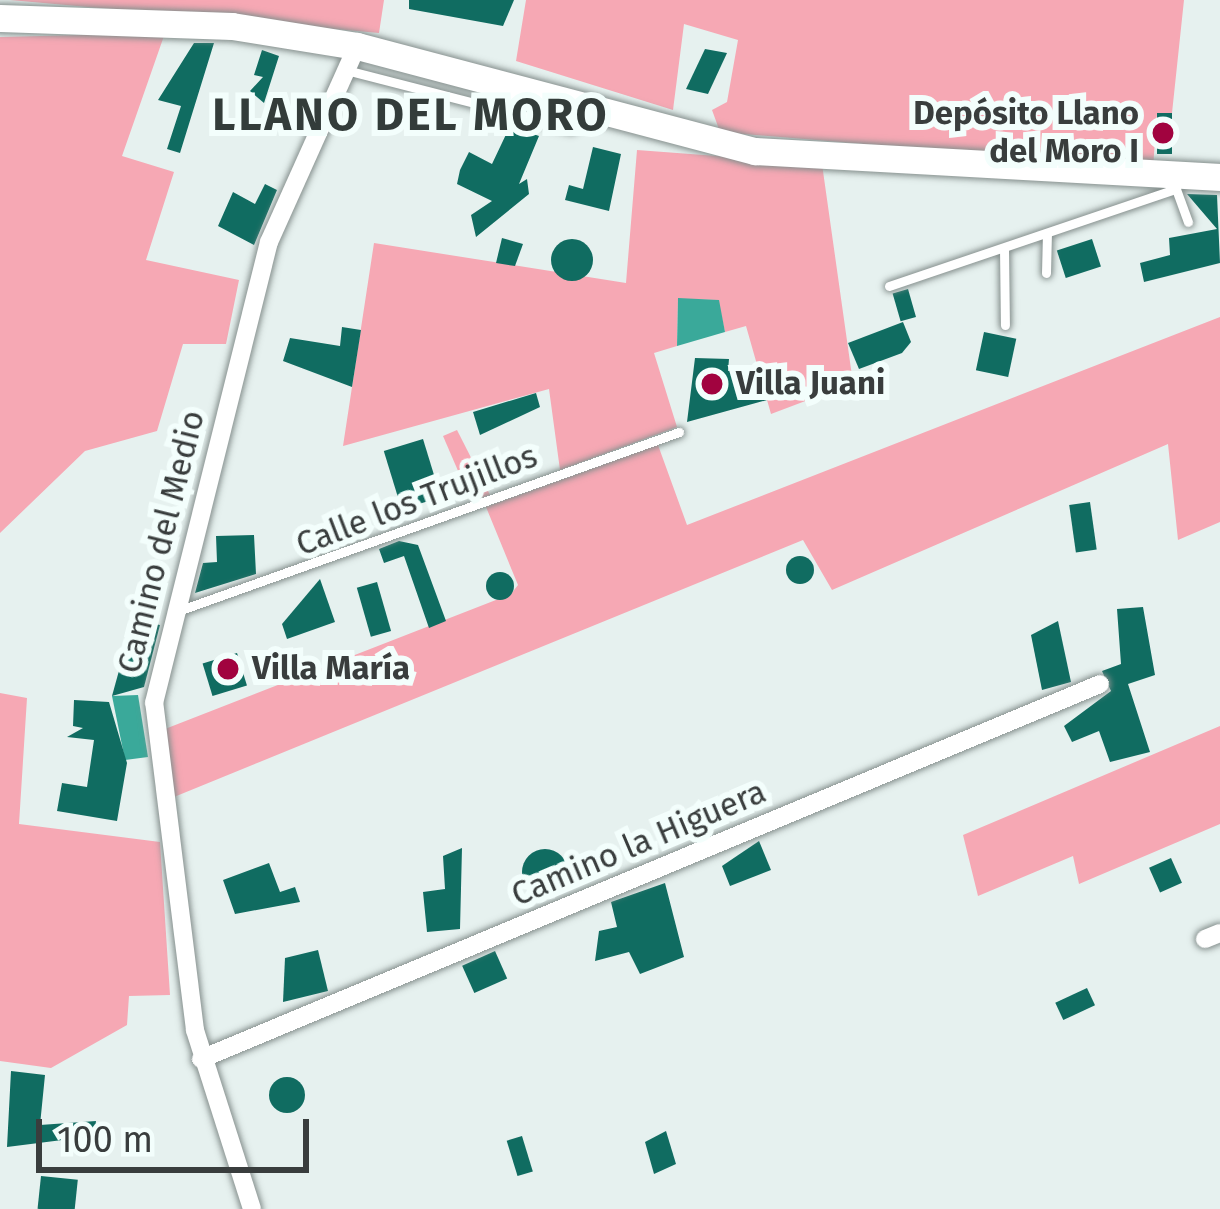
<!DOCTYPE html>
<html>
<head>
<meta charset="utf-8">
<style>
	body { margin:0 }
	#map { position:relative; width:1220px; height:1209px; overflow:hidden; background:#e6f1ef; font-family:"Fira Sans",sans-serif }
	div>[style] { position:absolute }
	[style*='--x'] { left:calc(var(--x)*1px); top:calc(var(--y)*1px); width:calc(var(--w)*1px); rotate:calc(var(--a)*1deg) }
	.green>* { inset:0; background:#f6a8b4 }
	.water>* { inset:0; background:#3aa99a }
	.building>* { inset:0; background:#106c61; transform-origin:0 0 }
	.round { border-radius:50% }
	.roads { filter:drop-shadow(0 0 3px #86908e) drop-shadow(0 0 3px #86908e) }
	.service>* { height:9px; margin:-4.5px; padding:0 4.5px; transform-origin:4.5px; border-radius:4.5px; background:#fff }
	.minor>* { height:18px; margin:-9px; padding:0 9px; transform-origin:9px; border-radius:9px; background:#fff }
	.secondary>* { height:27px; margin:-13.5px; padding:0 13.5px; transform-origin:13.5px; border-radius:13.5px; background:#fff }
	.dots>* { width:33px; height:33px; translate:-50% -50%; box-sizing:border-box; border:6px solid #f3fefc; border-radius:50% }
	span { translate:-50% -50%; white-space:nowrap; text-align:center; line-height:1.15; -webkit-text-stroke:12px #f3fefc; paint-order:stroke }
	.poi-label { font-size:33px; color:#393d3d; font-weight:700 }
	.right { translate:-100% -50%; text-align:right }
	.left { translate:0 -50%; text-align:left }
	.street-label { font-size:33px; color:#393d3d }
	.district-label { font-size:45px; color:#333c3a; font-weight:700; letter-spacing:3px }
	.scale { position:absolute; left:36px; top:1119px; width:273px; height:54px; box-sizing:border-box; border:6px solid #393d3d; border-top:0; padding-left:15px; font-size:36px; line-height:42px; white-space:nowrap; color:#393d3d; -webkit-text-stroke:9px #f3fefc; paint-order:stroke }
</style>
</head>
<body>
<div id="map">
	<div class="green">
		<div style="clip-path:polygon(10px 0,384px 0,379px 33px)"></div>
		<div style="clip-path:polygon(526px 0,1184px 0,1172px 113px,1157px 113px,1153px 168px,720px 132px,712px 110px,727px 102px,738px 40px,684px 24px,673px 110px,516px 61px)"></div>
		<div style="clip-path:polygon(165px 33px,122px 156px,174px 172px,146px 260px,239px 280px,226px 344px,183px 344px,157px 431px,85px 451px,0 533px,0 37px)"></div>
		<div style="clip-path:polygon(637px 150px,822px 164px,853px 383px,771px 414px,746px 326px,725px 332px,718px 300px,678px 299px,677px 346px,654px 353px,677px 427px,560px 470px,549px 389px,343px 446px,374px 243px,626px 283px)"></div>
		<div style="clip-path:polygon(1220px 317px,1220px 522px,1178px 540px,1168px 444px,832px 590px,803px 540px,174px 797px,165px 729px,511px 594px,518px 585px,486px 507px,658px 445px,687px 525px)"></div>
		<div style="clip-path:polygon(457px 430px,490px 495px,471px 501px,443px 436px)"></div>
		<div style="clip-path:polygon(0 693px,27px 698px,19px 824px,160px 842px,170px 995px,129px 996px,127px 1025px,51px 1068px,0 1061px)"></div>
		<div style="clip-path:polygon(1220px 726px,1220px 824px,1079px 884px,1073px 856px,978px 896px,963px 835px)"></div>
	</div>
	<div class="water">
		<div style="clip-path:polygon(678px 298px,719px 300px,725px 332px,677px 346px)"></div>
		<div style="clip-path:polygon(138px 695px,148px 757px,125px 760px,112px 696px)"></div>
	</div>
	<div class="building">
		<div style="clip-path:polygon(409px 0,514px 0,503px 26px,409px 9px)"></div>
		<div style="clip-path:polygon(194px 43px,214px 43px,180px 153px,167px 149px,181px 106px,158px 100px)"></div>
		<div style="clip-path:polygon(705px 49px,727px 53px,708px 94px,686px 89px)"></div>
		<div style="clip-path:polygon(262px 50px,279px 56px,264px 103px,250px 91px,263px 77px,254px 75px)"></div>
		<div style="left:1157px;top:113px;width:15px;height:41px"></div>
		<div style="clip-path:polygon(510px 126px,539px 136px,519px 184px,527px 179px,529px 194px,476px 237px,471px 215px,492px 201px,457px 184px,460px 170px,469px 152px,492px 164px)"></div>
		<div style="clip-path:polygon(593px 147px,621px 154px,609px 211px,565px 200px,569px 185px,583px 189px)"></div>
		<div style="clip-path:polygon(265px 184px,277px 190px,254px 245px,218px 226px,233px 192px,255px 204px)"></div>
		<div style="clip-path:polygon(1187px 194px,1217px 195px,1220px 263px,1144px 282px,1140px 263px,1170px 255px,1169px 238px,1217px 229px)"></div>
		<div style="clip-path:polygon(502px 238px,523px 244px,515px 266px,496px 263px)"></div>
		<div class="round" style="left:551px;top:239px;width:42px;height:42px"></div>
		<div style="left:1092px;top:239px;width:29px;height:37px;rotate:72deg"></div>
		<div style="left:908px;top:289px;width:29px;height:16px;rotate:74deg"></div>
		<div style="clip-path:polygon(903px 322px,911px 342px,902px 353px,859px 369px,848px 343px)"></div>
		<div style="clip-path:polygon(342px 327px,361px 330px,352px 387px,283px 361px,290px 338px,340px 346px)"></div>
		<div style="left:984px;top:332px;width:33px;height:39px;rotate:12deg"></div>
		<div style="clip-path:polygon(695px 358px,729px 359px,728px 371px,758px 364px,767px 400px,687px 422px)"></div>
		<div style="clip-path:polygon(536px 393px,540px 407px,480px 435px,473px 412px)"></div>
		<div style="left:423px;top:439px;width:61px;height:41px;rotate:73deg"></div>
		<div style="left:1090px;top:502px;width:48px;height:21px;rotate:82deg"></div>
		<div style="clip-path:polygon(254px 535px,256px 574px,195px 593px,203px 563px,217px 562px,216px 536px)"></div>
		<div style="clip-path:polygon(399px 541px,418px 545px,446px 621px,429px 628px,404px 556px,384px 563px,379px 549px)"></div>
		<div class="round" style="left:786px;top:556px;width:28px;height:28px"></div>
		<div class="round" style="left:486px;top:572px;width:28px;height:28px"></div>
		<div style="clip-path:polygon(320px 579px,335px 622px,287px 639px,282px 624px)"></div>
		<div style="left:377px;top:582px;width:51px;height:21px;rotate:74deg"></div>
		<div style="clip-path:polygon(1143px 607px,1155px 675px,1128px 684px,1150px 752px,1110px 762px,1099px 731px,1072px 742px,1064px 726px,1111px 691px,1102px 671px,1121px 664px,1117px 609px)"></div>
		<div style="clip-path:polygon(133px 620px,160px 625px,144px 687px,112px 696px)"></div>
		<div style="clip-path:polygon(1058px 621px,1071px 682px,1042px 690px,1031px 635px)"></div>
		<div style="left:237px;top:653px;width:34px;height:36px;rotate:73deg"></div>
		<div style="clip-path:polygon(74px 700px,109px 702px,127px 763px,117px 821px,57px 811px,62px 783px,87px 787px,94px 740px,67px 737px,83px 728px,73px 726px)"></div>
		<div style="clip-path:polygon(759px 841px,771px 870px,730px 886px,722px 866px)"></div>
		<div style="clip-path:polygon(462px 848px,460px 929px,427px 932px,423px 892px,445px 889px,443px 856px)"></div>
		<div class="round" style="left:522px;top:849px;width:46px;height:46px"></div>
		<div style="left:1171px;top:858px;width:27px;height:24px;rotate:66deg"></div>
		<div style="clip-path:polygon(269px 863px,280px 892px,295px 887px,300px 902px,235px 914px,223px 880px)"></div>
		<div style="clip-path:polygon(665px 883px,684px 957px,640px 974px,629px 952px,595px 961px,599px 931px,617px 927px,611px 902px)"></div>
		<div style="clip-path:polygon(318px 950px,328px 991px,283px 1002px,285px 958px)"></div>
		<div style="left:495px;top:951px;width:30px;height:36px;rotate:66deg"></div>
		<div style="left:1087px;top:988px;width:19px;height:35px;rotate:65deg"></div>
		<div style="clip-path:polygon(11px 1071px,45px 1075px,40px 1125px,96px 1121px,94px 1136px,7px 1147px)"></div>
		<div class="round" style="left:269px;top:1077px;width:36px;height:36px"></div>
		<div style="clip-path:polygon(666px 1131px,676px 1164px,654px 1174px,645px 1142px)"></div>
		<div style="left:522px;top:1136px;width:37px;height:16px;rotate:73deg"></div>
		<div style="left:41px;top:1176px;width:37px;height:33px;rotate:6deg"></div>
	</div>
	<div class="roads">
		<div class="service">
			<div style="--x:346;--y:70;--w:233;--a:14.4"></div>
			<div style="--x:1176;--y:189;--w:35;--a:70"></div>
			<div style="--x:1004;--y:248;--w:77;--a:89.3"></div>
			<div style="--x:1046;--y:273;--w:40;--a:-88.6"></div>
			<div style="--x:889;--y:286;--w:303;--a:-18.7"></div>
			<div style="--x:1176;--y:189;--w:12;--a:-85"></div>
			<div style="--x:178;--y:611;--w:532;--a:-19.66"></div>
		</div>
		<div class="minor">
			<div style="--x:1205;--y:939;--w:16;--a:-22"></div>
			<div style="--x:201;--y:1059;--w:974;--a:-22.64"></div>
			<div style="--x:252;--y:1209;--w:188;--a:-107.7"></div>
			<div style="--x:195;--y:1030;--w:330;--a:-97.1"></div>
			<div style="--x:154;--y:703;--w:475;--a:-76"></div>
			<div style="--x:269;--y:242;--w:215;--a:-65.8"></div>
		</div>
		<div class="secondary">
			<div style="--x:0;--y:18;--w:232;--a:2"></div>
			<div style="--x:232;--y:26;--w:127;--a:9.1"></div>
			<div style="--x:357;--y:46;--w:412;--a:14.8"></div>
			<div style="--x:755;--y:151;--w:466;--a:3.2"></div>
		</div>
	</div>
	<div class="dots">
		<div style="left:1163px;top:133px;background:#a1033f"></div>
		<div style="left:712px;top:384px;background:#a1033f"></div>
		<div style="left:228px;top:669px;background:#a1033f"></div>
	</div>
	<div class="poi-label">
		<span class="right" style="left:1139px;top:133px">Depósito Llano<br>del Moro I</span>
		<span class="left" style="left:736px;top:384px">Villa Juani</span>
		<span class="left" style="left:252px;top:669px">Villa María</span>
	</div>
	<div class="street-label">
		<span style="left:417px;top:501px;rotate:-21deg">Calle los Trujillos</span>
		<span style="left:162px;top:542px;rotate:-76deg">Camino del Medio</span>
		<span style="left:639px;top:844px;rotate:-23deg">Camino la Higuera</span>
	</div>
	<div class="district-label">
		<span style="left:411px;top:116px">LLANO DEL MORO</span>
	</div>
	<div class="scale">100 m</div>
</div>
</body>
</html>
